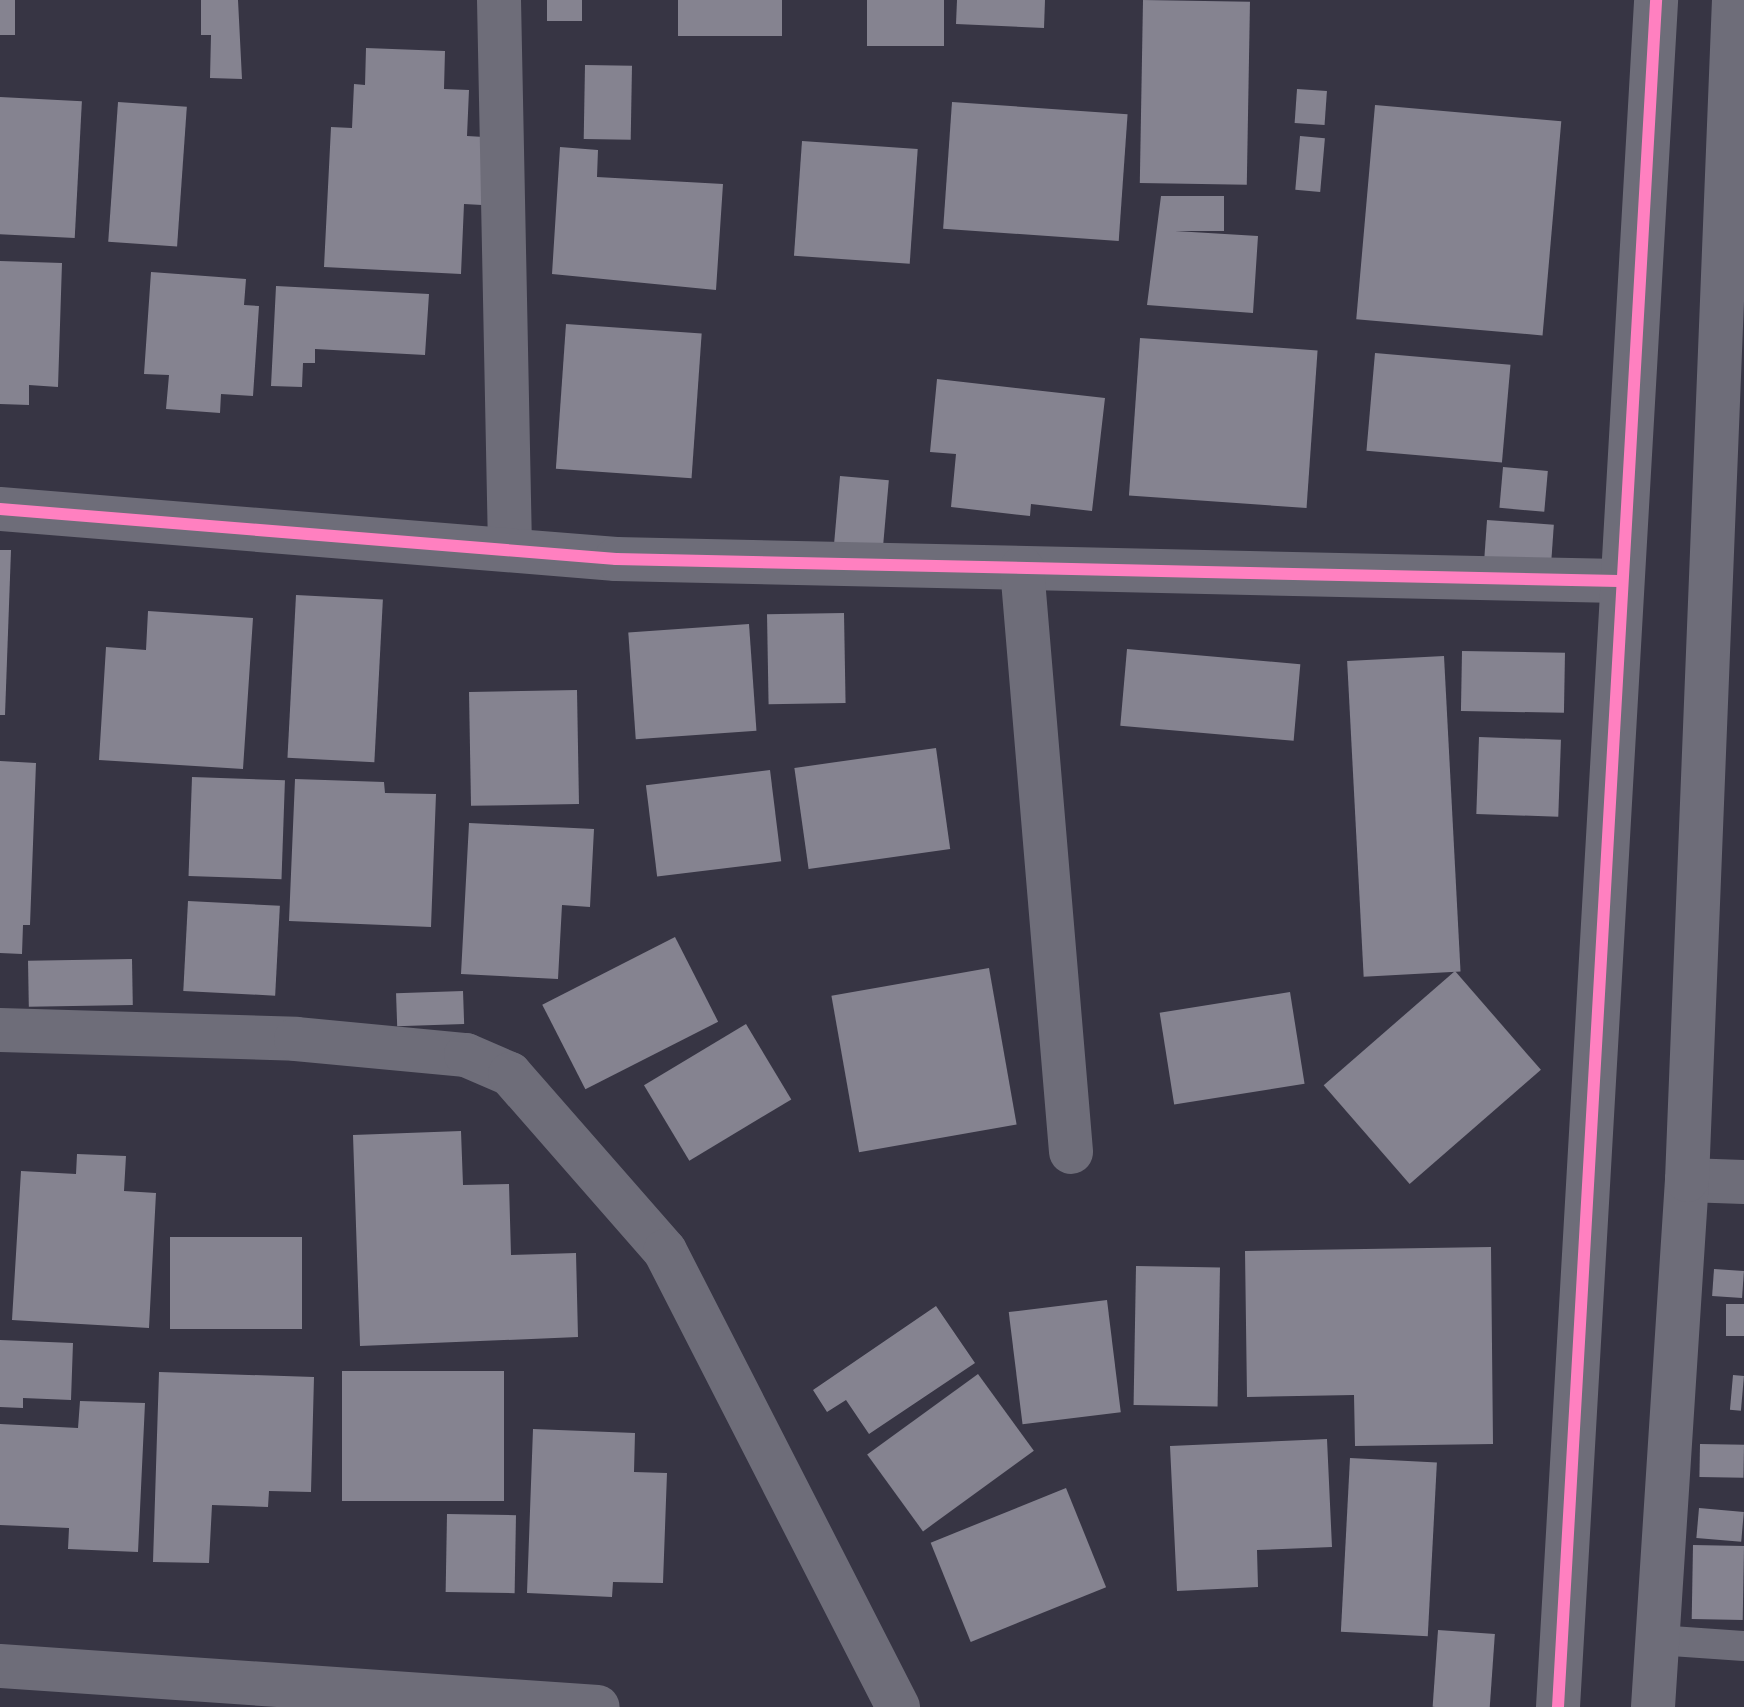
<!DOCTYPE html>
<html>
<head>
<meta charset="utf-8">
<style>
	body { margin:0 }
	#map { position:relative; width:1744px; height:1707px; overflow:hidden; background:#373544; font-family:Lora,serif }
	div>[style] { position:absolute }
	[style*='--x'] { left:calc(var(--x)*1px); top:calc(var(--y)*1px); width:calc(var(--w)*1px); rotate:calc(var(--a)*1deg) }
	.building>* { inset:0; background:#858390; transform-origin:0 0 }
	.lane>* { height:30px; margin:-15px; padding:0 15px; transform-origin:15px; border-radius:15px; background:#6e6d79 }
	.street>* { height:44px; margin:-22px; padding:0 22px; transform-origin:22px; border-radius:22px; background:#6e6d79 }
	.cycleway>* { height:12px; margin:-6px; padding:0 6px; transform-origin:6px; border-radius:6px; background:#ff80c0 }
	span { translate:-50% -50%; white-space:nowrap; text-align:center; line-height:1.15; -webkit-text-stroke:8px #322f4a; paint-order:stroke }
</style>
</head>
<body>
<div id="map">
	<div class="building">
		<div style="left:0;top:0;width:15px;height:35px"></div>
		<div style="clip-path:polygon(201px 0,238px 0,242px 79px,210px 78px,211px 35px,201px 35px)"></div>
		<div style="left:547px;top:0;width:35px;height:21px"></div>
		<div style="left:678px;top:0;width:104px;height:36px"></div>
		<div style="left:867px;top:0;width:77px;height:46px"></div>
		<div style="clip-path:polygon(957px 0,1045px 0,1044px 28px,956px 24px)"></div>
		<div style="left:1143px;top:0;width:107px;height:183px;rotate:1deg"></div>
		<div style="clip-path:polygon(366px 48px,445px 51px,444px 89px,469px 90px,467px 136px,484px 137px,482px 205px,464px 204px,461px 274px,324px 267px,331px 127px,352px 128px,354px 84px,365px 85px)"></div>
		<div style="left:585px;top:65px;width:47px;height:74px;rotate:1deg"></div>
		<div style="left:1297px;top:89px;width:30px;height:34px;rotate:4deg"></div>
		<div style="left:0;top:97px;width:82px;height:137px;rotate:3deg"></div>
		<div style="left:118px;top:102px;width:69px;height:140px;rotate:4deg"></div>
		<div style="left:952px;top:102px;width:176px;height:127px;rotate:4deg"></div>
		<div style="left:1375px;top:105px;width:187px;height:215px;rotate:5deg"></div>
		<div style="left:1300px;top:136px;width:25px;height:54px;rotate:5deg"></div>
		<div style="left:802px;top:141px;width:116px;height:115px;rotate:4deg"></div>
		<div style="clip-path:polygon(560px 147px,598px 150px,597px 177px,723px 184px,716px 290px,552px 274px)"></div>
		<div style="clip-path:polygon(1161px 196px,1224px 196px,1224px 231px,1175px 231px,1258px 236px,1253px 313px,1147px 305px)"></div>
		<div style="clip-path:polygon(0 261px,62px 263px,58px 387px,29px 385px,29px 405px,0 404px)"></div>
		<div style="clip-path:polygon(151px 272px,246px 279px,244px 305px,259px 306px,253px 396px,221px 394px,220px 413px,166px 409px,169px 375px,144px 374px)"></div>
		<div style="clip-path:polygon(276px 286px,429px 294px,425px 355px,315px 349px,315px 363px,303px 363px,302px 387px,271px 386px)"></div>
		<div style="left:566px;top:324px;width:136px;height:145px;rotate:4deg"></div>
		<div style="left:1140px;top:338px;width:178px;height:158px;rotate:4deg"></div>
		<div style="left:1375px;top:353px;width:136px;height:98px;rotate:5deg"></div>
		<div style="clip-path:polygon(937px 379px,1105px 398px,1092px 511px,1031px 504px,1030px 516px,951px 507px,956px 454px,930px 452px)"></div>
		<div style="left:1503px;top:467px;width:45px;height:41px;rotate:5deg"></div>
		<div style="left:840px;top:476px;width:49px;height:80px;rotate:5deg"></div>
		<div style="left:1487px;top:520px;width:67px;height:41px;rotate:4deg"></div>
		<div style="clip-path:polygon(0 550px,11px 550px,5px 715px,0 715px)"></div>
		<div style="left:296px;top:595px;width:87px;height:163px;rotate:3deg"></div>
		<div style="clip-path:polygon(148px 611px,253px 618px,243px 769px,99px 760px,106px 647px,146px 650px)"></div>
		<div style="left:844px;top:613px;width:90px;height:77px;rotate:89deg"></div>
		<div style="left:749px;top:624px;width:107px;height:121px;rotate:86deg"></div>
		<div style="left:1127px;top:649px;width:174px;height:77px;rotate:5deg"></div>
		<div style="left:1462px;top:651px;width:103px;height:60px;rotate:1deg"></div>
		<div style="left:1444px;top:656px;width:316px;height:97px;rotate:87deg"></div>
		<div style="left:577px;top:690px;width:114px;height:108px;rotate:89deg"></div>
		<div style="left:1479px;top:737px;width:82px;height:77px;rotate:2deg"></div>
		<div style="left:936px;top:748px;width:102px;height:143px;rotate:82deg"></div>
		<div style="clip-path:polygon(0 761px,36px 763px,30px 925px,23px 925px,22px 954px,0 953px)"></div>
		<div style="left:770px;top:770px;width:92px;height:125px;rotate:83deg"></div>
		<div style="left:192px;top:777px;width:93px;height:99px;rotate:2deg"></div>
		<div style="clip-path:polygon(295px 779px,384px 782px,385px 793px,436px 794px,431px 927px,289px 921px)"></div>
		<div style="clip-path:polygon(469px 823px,594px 829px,590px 907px,562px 905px,558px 979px,461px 974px)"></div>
		<div style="left:188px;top:901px;width:92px;height:90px;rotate:3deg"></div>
		<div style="left:675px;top:937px;width:95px;height:149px;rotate:63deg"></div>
		<div style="left:132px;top:959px;width:46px;height:104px;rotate:89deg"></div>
		<div style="left:989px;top:968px;width:159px;height:160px;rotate:80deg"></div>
		<div style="left:1455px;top:971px;width:131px;height:174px;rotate:49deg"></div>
		<div style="left:463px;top:991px;width:33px;height:67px;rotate:88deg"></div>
		<div style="left:1290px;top:992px;width:93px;height:132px;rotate:81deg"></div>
		<div style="left:746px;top:1024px;width:88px;height:119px;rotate:59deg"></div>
		<div style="clip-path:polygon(461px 1131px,463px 1185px,509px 1184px,511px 1255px,576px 1253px,578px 1337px,360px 1346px,353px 1135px)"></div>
		<div style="clip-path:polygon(77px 1154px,126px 1156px,124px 1191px,156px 1193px,149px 1328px,12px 1320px,21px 1171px,76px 1174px)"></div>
		<div style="left:170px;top:1237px;width:132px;height:92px"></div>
		<div style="clip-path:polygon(1491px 1247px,1493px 1444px,1355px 1446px,1354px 1395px,1247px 1397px,1245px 1251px)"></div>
		<div style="left:1136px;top:1266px;width:84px;height:139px;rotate:1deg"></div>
		<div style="left:1714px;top:1269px;width:30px;height:27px;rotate:4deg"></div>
		<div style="left:1107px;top:1300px;width:113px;height:99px;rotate:83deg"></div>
		<div style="left:1726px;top:1304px;width:18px;height:32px"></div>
		<div style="clip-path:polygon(936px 1306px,975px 1363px,869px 1434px,846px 1400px,827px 1412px,813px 1390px)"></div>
		<div style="clip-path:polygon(0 1340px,73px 1343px,71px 1400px,23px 1398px,23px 1408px,0 1407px)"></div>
		<div style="left:342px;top:1371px;width:162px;height:130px"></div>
		<div style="clip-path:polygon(159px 1372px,314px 1377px,311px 1492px,269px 1491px,268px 1507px,212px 1505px,209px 1563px,153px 1562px)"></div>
		<div style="left:978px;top:1374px;width:95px;height:137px;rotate:54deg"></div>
		<div style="left:1733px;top:1375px;width:11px;height:35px;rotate:5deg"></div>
		<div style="clip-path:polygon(80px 1401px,145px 1403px,138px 1552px,68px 1549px,69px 1528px,0 1525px,0 1424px,78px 1428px)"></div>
		<div style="clip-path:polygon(533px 1429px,635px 1433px,634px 1472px,667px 1473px,663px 1583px,613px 1582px,612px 1597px,527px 1593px)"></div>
		<div style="clip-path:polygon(1327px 1439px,1332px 1547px,1257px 1550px,1258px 1587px,1177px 1591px,1170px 1446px)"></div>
		<div style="left:1700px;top:1444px;width:44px;height:33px;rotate:1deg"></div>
		<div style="left:1350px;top:1458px;width:87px;height:174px;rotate:3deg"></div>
		<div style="left:1066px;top:1488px;width:107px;height:146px;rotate:68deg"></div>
		<div style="left:1699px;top:1508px;width:45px;height:30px;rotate:5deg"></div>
		<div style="left:447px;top:1514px;width:69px;height:78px;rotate:1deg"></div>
		<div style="left:1693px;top:1545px;width:51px;height:74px;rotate:1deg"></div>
		<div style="left:1438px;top:1630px;width:57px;height:77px;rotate:4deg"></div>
	</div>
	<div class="lane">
		<div style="--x:1657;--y:1640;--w:87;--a:3.9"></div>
	</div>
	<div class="street">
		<div style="--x:499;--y:0;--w:547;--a:88.85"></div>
		<div style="--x:0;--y:509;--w:618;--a:4.64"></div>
		<div style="--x:616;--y:559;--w:1003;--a:1.26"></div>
		<div style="--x:1022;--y:568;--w:586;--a:85.2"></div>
		<div style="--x:0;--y:1030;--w:296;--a:1.7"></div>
		<div style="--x:296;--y:1039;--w:171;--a:5.4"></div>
		<div style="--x:466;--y:1055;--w:48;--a:23.4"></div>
		<div style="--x:510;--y:1074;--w:235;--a:48.8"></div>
		<div style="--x:665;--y:1251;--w:512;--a:62.93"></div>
		<div style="--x:1687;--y:1180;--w:57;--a:2"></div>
		<div style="--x:0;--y:1666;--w:599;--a:3.92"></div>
		<div style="--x:1558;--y:1707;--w:1710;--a:-86.71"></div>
		<div style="--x:1653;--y:1707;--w:528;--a:-86.31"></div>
		<div style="--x:1687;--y:1180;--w:1181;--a:-87.72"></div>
	</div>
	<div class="cycleway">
		<div style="--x:0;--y:509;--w:618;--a:4.64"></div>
		<div style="--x:616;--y:559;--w:1003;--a:1.26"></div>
		<div style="--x:1558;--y:1707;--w:1710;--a:-86.71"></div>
	</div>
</div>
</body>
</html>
